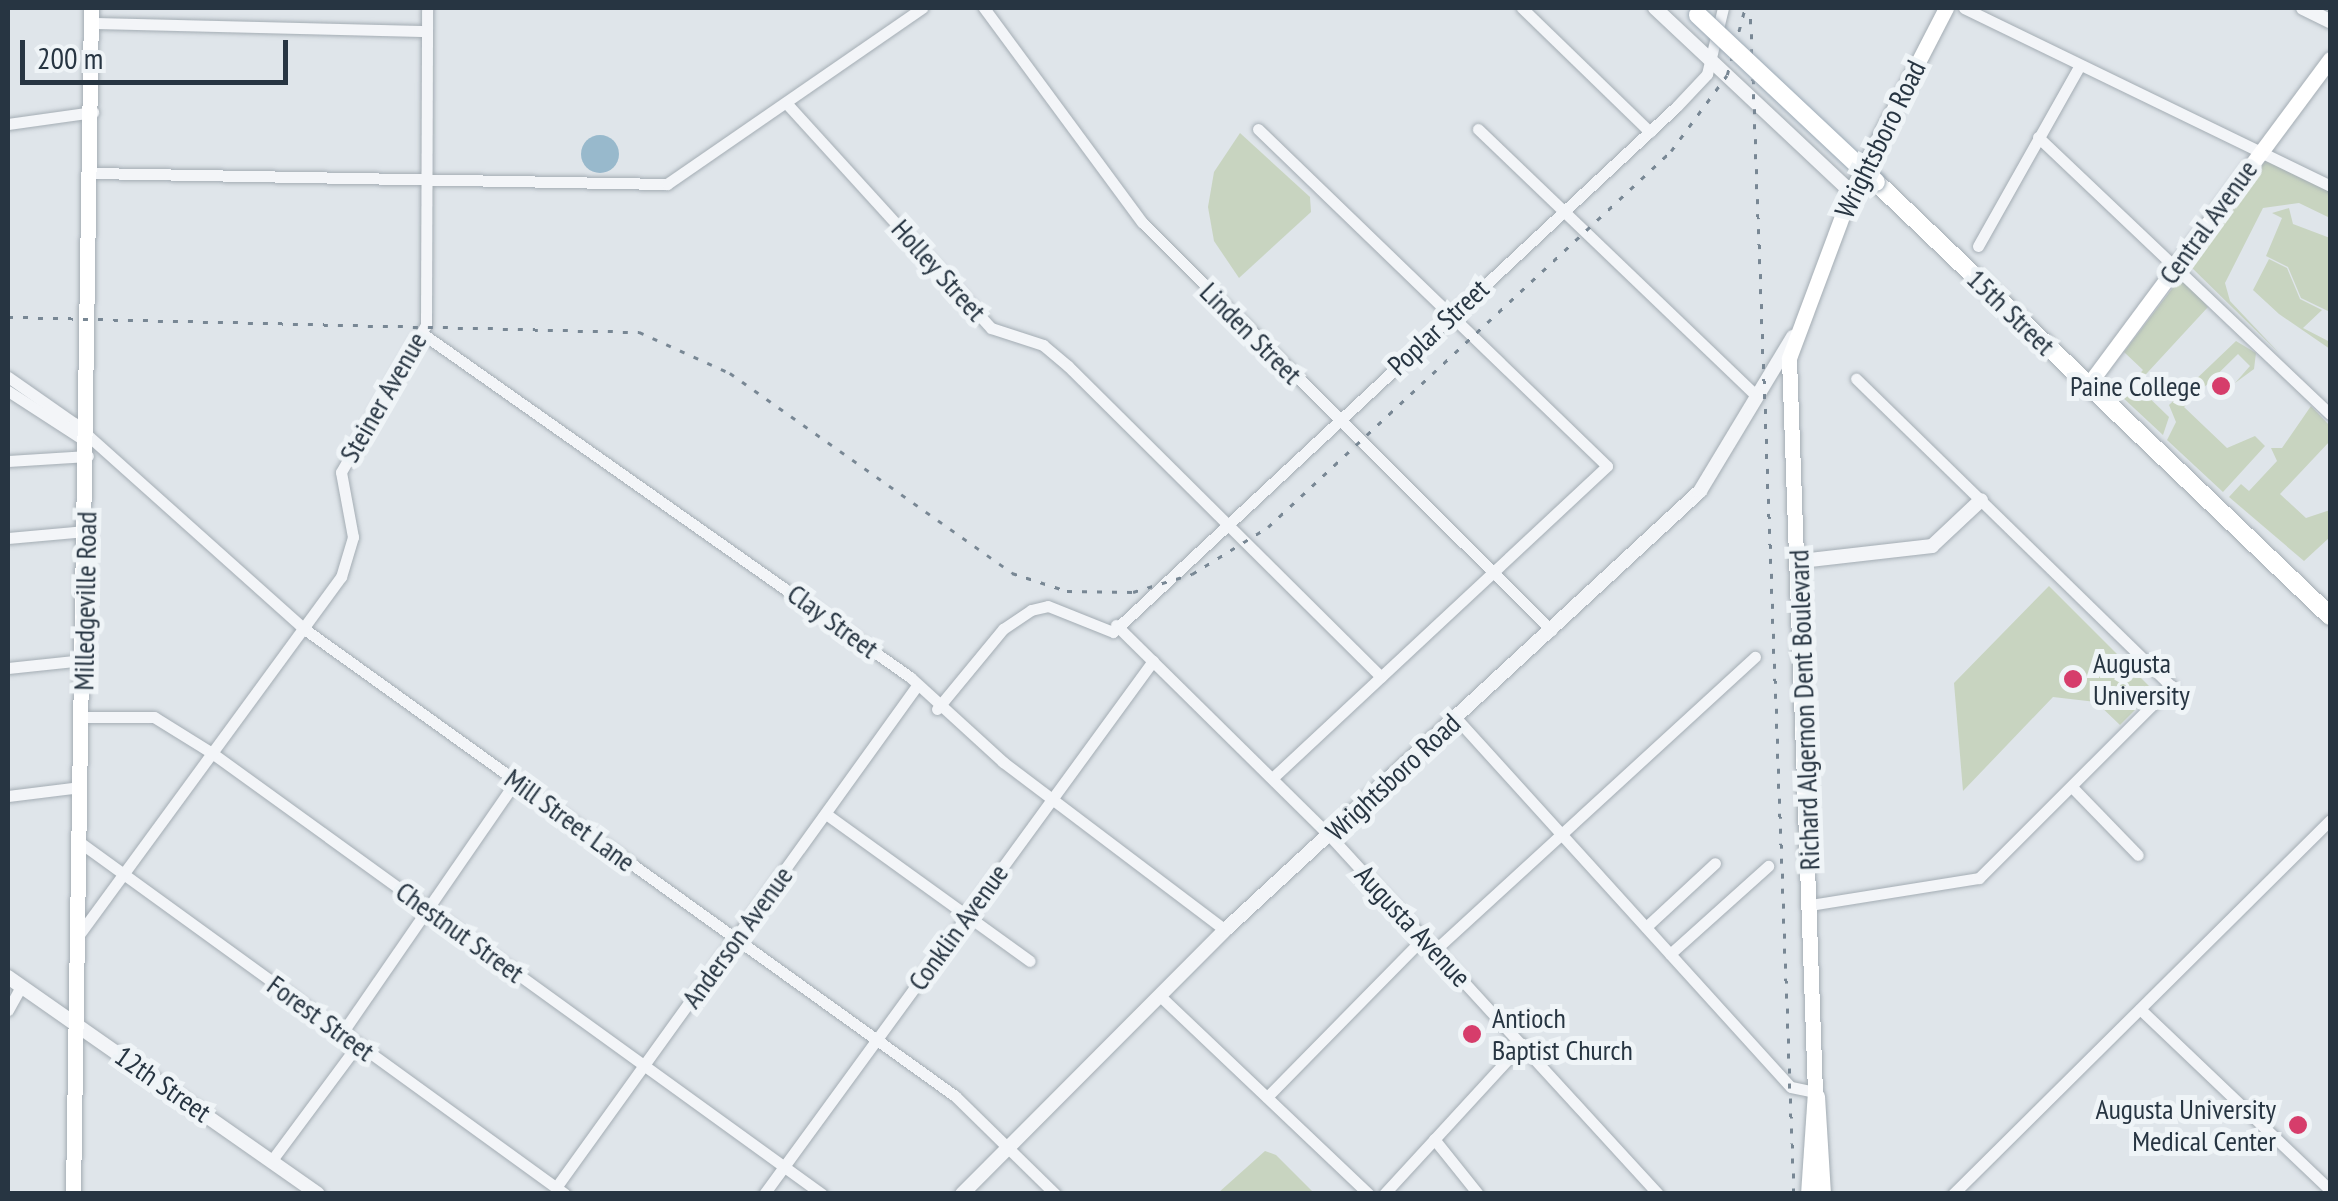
<!DOCTYPE html>
<html>
<head>
<meta charset="utf-8">
<style>
	body { margin:0 }
	#map { position:relative; width:2338px; height:1201px; overflow:hidden; background:#dfe5ea; font-family:"PT Sans Narrow",sans-serif }
	div>[style] { position:absolute }
	[style*='--x'] { left:calc(var(--x)*1px); top:calc(var(--y)*1px); width:calc(var(--w)*1px); rotate:calc(var(--a)*1deg) }
	.green>* { inset:0; background:#c8d4c0 }
	.water>* { inset:0; background:#98b9cc }
	.round { border-radius:50% }
	.roads { filter:drop-shadow(0 0 2px #a4adb4) drop-shadow(0 0 2px #a4adb4) }
	.minor>* { height:11px; margin:-5.5px; padding:0 5.5px; transform-origin:5.5px; border-radius:5.5px; background:#f3f5f8 }
	.tertiary>* { height:14px; margin:-7px; padding:0 7px; transform-origin:7px; border-radius:7px; background:#f3f5f8 }
	.secondary>* { height:15px; margin:-7.5px; padding:0 7.5px; transform-origin:7.5px; border-radius:7.5px; background:#fff }
	.primary>* { height:18px; margin:-9px; padding:0 9px; transform-origin:9px; border-radius:9px; background:#fff }
	.rail>* { height:2.5px; margin-top:-1.25px; transform-origin:0; background:repeating-linear-gradient(90deg,#788794 0 5px,transparent 0 15px) }
	.bridges { filter:drop-shadow(0 0 2px #9eabb6) drop-shadow(0 0 2px #9eabb6) }
	.primary-bridge>* { height:18px; margin:-9px; padding:0 9px; transform-origin:9px; border-radius:9px; background:#fff }
	.dots>* { width:28px; height:28px; translate:-50% -50%; box-sizing:border-box; border:5px solid #eff4f7; border-radius:50% }
	span { translate:-50% -50%; white-space:nowrap; text-align:center; line-height:1.15; -webkit-text-stroke:10px #eff4f7; paint-order:stroke }
	.street-label { font-size:28px; color:#273542 }
	.poi-label { font-size:28px; color:#273542 }
	.right { translate:-100% -50%; text-align:right }
	.left { translate:0 -50%; text-align:left }
	.frame { position:absolute; inset:0; border:10px solid #273542; pointer-events:none }
	.scale { position:absolute; left:20px; top:40px; width:268px; height:45px; box-sizing:border-box; border:5px solid #273542; border-top:0; padding-left:12px; font-size:30px; line-height:35px; white-space:nowrap; color:#273542; -webkit-text-stroke:8px #eff4f7; paint-order:stroke }
</style>
</head>
<body>
<div id="map">
	<div class="green">
		<div style="clip-path:polygon(1240px 133px,1310px 197px,1311px 212px,1239px 278px,1214px 241px,1208px 207px,1214px 172px)"></div>
		<div style="clip-path:polygon(2266px 160px,2330px 191px,2330px 218px,2299px 203px,2263px 208px,2225px 283px,2230px 301px,2279px 353px,2189px 265px)"></div>
		<div style="clip-path:polygon(2289px 208px,2293px 224px,2330px 238px,2330px 312px,2301px 298px,2288px 267px,2266px 256px,2282px 218px,2272px 213px)"></div>
		<div style="clip-path:polygon(2269px 259px,2287px 268px,2300px 299px,2322px 310px,2303px 328px,2330px 342px,2330px 349px,2279px 314px,2253px 290px)"></div>
		<div style="clip-path:polygon(2181px 277px,2208px 307px,2136px 385px,2169px 417px,2163px 435px,2120px 395px,2143px 370px,2124px 352px)"></div>
		<div style="clip-path:polygon(2236px 341px,2256px 353px,2254px 369px,2235px 383px,2250px 366px,2238px 354px,2184px 407px,2227px 448px,2255px 436px,2265px 446px,2223px 492px,2167px 440px,2176px 422px,2169px 405px)"></div>
		<div style="clip-path:polygon(2311px 406px,2330px 426px,2330px 441px,2280px 494px,2306px 518px,2330px 510px,2330px 537px,2304px 561px,2229px 497px,2241px 484px,2249px 491px,2277px 461px,2271px 448px,2282px 448px)"></div>
		<div style="clip-path:polygon(2049px 586px,2154px 691px,2120px 725px,2096px 702px,2053px 697px,1963px 791px,1954px 683px)"></div>
		<div style="clip-path:polygon(1265px 1151px,1276px 1155px,1314px 1193px,1218px 1193px)"></div>
	</div>
	<div class="water">
		<div class="round" style="left:581px;top:135px;width:38px;height:38px"></div>
	</div>
	<div class="roads">
		<div class="minor">
			<div style="--x:984;--y:8;--w:266;--a:53.6"></div>
			<div style="--x:1142;--y:222;--w:578;--a:44.93"></div>
			<div style="--x:1522;--y:8;--w:178;--a:44.1"></div>
			<div style="--x:1964;--y:8;--w:407;--a:25.9"></div>
			<div style="--x:91;--y:23;--w:335;--a:1.4"></div>
			<div style="--x:789;--y:106;--w:300;--a:47.7"></div>
			<div style="--x:991;--y:328;--w:55;--a:18.1"></div>
			<div style="--x:1043;--y:345;--w:33;--a:40"></div>
			<div style="--x:1068;--y:366;--w:441;--a:44.8"></div>
			<div style="--x:8;--y:124;--w:86;--a:-8"></div>
			<div style="--x:1258;--y:129;--w:485;--a:44"></div>
			<div style="--x:1607;--y:466;--w:458;--a:137"></div>
			<div style="--x:1478;--y:129;--w:384;--a:43.8"></div>
			<div style="--x:2038;--y:137;--w:402;--a:43.5"></div>
			<div style="--x:92;--y:173;--w:575;--a:1.1"></div>
			<div style="--x:667;--y:184;--w:310;--a:-34.6"></div>
			<div style="--x:1978;--y:246;--w:206;--a:-60.6"></div>
			<div style="--x:423;--y:334;--w:596;--a:35.16"></div>
			<div style="--x:910;--y:677;--w:126;--a:42.4"></div>
			<div style="--x:1003;--y:762;--w:278;--a:37.1"></div>
			<div style="--x:8;--y:377;--w:80;--a:34.9"></div>
			<div style="--x:74;--y:423;--w:307;--a:41.8"></div>
			<div style="--x:303;--y:628;--w:803;--a:35.67"></div>
			<div style="--x:955;--y:1096;--w:140;--a:44.4"></div>
			<div style="--x:8;--y:391;--w:90;--a:32.8"></div>
			<div style="--x:8;--y:461;--w:80;--a:-3.6"></div>
			<div style="--x:8;--y:538;--w:78;--a:-5.1"></div>
			<div style="--x:1116;--y:625;--w:301;--a:44.6"></div>
			<div style="--x:1330;--y:836;--w:486;--a:47.5"></div>
			<div style="--x:8;--y:668;--w:76;--a:-6"></div>
			<div style="--x:937;--y:709;--w:104;--a:-50.5"></div>
			<div style="--x:1003;--y:629;--w:34;--a:-34"></div>
			<div style="--x:1031;--y:610;--w:17;--a:-13"></div>
			<div style="--x:1048;--y:606;--w:70;--a:21.8"></div>
			<div style="--x:1113;--y:632;--w:771;--a:-43"></div>
			<div style="--x:1677;--y:106;--w:44;--a:-46.8"></div>
			<div style="--x:1707;--y:74;--w:68;--a:-76.4"></div>
			<div style="--x:82;--y:717;--w:72;--a:0"></div>
			<div style="--x:154;--y:717;--w:68;--a:31.8"></div>
			<div style="--x:212;--y:753;--w:753;--a:35.87"></div>
			<div style="--x:1456;--y:718;--w:498;--a:47.8"></div>
			<div style="--x:1791;--y:1087;--w:25;--a:12"></div>
			<div style="--x:2073;--y:788;--w:93;--a:45.9"></div>
			<div style="--x:8;--y:796;--w:73;--a:-7.1"></div>
			<div style="--x:826;--y:814;--w:251;--a:35.8"></div>
			<div style="--x:78;--y:841;--w:601;--a:35.94"></div>
			<div style="--x:1810;--y:905;--w:171;--a:-9.1"></div>
			<div style="--x:1979;--y:878;--w:272;--a:-45"></div>
			<div style="--x:2171;--y:686;--w:440;--a:-135.7"></div>
			<div style="--x:1646;--y:927;--w:94;--a:-42.8"></div>
			<div style="--x:78;--y:936;--w:445;--a:-53.8"></div>
			<div style="--x:341;--y:577;--w:42;--a:-73.3"></div>
			<div style="--x:353;--y:537;--w:66;--a:-100.5"></div>
			<div style="--x:341;--y:472;--w:170;--a:-60"></div>
			<div style="--x:426;--y:325;--w:317;--a:-89.8"></div>
			<div style="--x:1435;--y:950;--w:434;--a:-42.5"></div>
			<div style="--x:1670;--y:954;--w:132;--a:-41.9"></div>
			<div style="--x:1159;--y:995;--w:289;--a:43.5"></div>
			<div style="--x:2140;--y:1009;--w:262;--a:43.6"></div>
			<div style="--x:8;--y:1010;--w:26;--a:-61"></div>
			<div style="--x:342;--y:1033;--w:306;--a:-55.4"></div>
			<div style="--x:1267;--y:1097;--w:224;--a:-45.5"></div>
			<div style="--x:1434;--y:1139;--w:70;--a:51.3"></div>
			<div style="--x:272;--y:1160;--w:144;--a:-53.4"></div>
			<div style="--x:557;--y:1186;--w:615;--a:-54.27"></div>
			<div style="--x:764;--y:1194;--w:660;--a:-53.88"></div>
			<div style="--x:1384;--y:1194;--w:204;--a:-47.4"></div>
			<div style="--x:1953;--y:1194;--w:531;--a:-44.77"></div>
		</div>
		<div class="tertiary">
			<div style="--x:1655;--y:8;--w:269;--a:43.2"></div>
			<div style="--x:2303;--y:8;--w:30;--a:26"></div>
			<div style="--x:1801;--y:561;--w:132;--a:-6.5"></div>
			<div style="--x:1932;--y:546;--w:67;--a:-43.2"></div>
			<div style="--x:8;--y:977;--w:378;--a:35"></div>
			<div style="--x:962;--y:1194;--w:373;--a:-45.1"></div>
			<div style="--x:1225;--y:930;--w:647;--a:-42.74"></div>
			<div style="--x:1700;--y:491;--w:180;--a:-58.9"></div>
		</div>
		<div class="secondary">
			<div style="--x:2088;--y:385;--w:406;--a:-53.4"></div>
			<div style="--x:1817;--y:1096;--w:98;--a:86.5"></div>
			<div style="--x:73;--y:1194;--w:1186;--a:-89.13"></div>
			<div style="--x:1808;--y:1194;--w:102;--a:-86.1"></div>
			<div style="--x:1815;--y:1092;--w:734;--a:-92.03"></div>
			<div style="--x:1789;--y:358;--w:177;--a:-69.5"></div>
			<div style="--x:1851;--y:192;--w:207;--a:-62.7"></div>
		</div>
		<div class="primary">
			<div style="--x:1876;--y:182;--w:628;--a:43.71"></div>
		</div>
	</div>
	<div class="rail">
		<div style="--x:1751;--y:19;--w:1176;--a:87.9"></div>
		<div style="--x:8;--y:317;--w:631;--a:1.36"></div>
		<div style="--x:639;--y:332;--w:100;--a:24.3"></div>
		<div style="--x:730;--y:373;--w:346;--a:35.3"></div>
		<div style="--x:1012;--y:573;--w:58;--a:18.1"></div>
		<div style="--x:1067;--y:591;--w:66;--a:0.9"></div>
		<div style="--x:1133;--y:592;--w:62;--a:-17"></div>
		<div style="--x:1192;--y:574;--w:89;--a:-31.7"></div>
		<div style="--x:1268;--y:527;--w:551;--a:-43.01"></div>
		<div style="--x:1671;--y:151;--w:94;--a:-53.6"></div>
		<div style="--x:1727;--y:75;--w:69;--a:-75"></div>
	</div>
	<div class="bridges">
		<div class="primary-bridge">
			<div style="--x:1698;--y:15;--w:244;--a:43.2"></div>
		</div>
	</div>
	<div class="dots">
		<div style="left:2221px;top:386px;background:#d63d6b"></div>
		<div style="left:2073px;top:679px;background:#d63d6b"></div>
		<div style="left:1472px;top:1034px;background:#d63d6b"></div>
		<div style="left:2298px;top:1125px;background:#d63d6b"></div>
	</div>
	<div class="street-label">
		<span style="left:1880px;top:139px;rotate:-64deg">Wrightsboro Road</span>
		<span style="left:2208px;top:222px;rotate:-54deg">Central Avenue</span>
		<span style="left:939px;top:270px;rotate:48deg">Holley Street</span>
		<span style="left:2011px;top:312px;rotate:44deg">15th Street</span>
		<span style="left:1438px;top:327px;rotate:-43deg">Poplar Street</span>
		<span style="left:1251px;top:333px;rotate:45deg">Linden Street</span>
		<span style="left:383px;top:397px;rotate:-60deg">Steiner Avenue</span>
		<span style="left:85px;top:601px;rotate:-89deg">Milledgeville Road</span>
		<span style="left:833px;top:621px;rotate:36deg">Clay Street</span>
		<span style="left:1804px;top:710px;rotate:-92deg">Richard Algernon Dent Boulevard</span>
		<span style="left:1393px;top:777px;rotate:-43deg">Wrightsboro Road</span>
		<span style="left:570px;top:820px;rotate:36deg">Mill Street Lane</span>
		<span style="left:1413px;top:926px;rotate:47deg">Augusta Avenue</span>
		<span style="left:958px;top:927px;rotate:-54deg">Conklin Avenue</span>
		<span style="left:460px;top:932px;rotate:36deg">Chestnut Street</span>
		<span style="left:737px;top:937px;rotate:-54deg">Anderson Avenue</span>
		<span style="left:321px;top:1018px;rotate:36deg">Forest Street</span>
		<span style="left:163px;top:1084px;rotate:35deg">12th Street</span>
	</div>
	<div class="poi-label">
		<span class="right" style="left:2201px;top:386px">Paine College</span>
		<span class="left" style="left:2093px;top:679px">Augusta<br>University</span>
		<span class="left" style="left:1492px;top:1034px">Antioch<br>Baptist Church</span>
		<span class="right" style="left:2276px;top:1125px">Augusta University<br>Medical Center</span>
	</div>
	<div class="frame"></div>
	<div class="scale">200 m</div>
</div>
</body>
</html>
